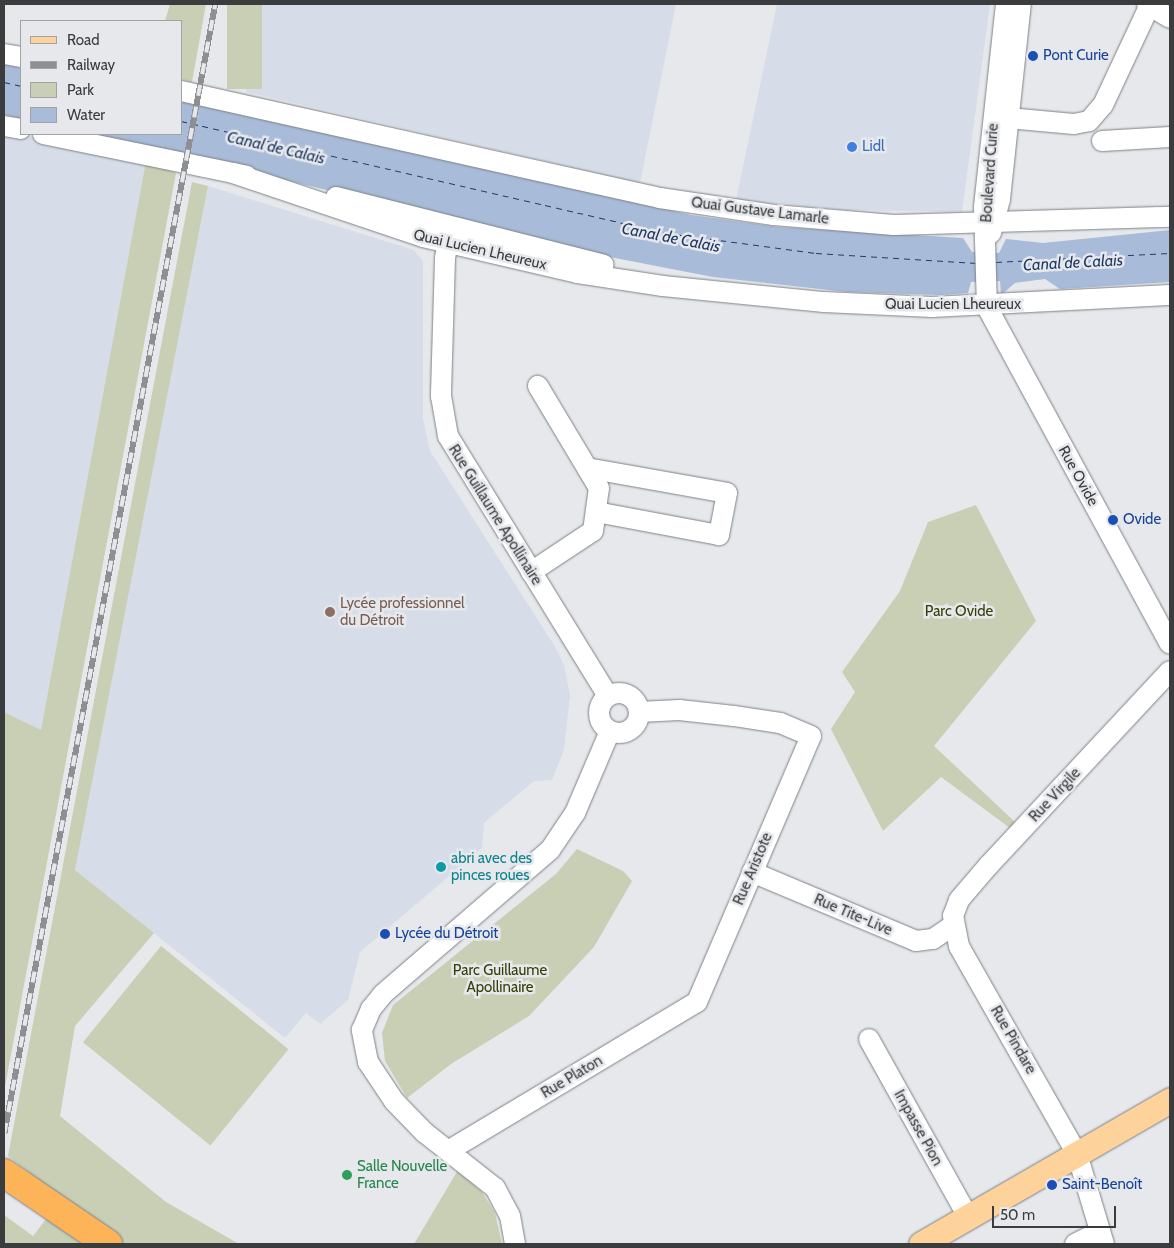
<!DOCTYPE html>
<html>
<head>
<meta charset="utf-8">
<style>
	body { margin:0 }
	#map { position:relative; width:1174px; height:1248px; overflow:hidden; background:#e6e8ec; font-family:Cabin,sans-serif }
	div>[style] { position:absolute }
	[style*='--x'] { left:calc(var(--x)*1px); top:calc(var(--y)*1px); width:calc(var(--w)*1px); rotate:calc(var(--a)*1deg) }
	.built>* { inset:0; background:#d6dde8 }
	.green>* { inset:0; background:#c8cfb4; transform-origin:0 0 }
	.water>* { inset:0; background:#a8bbd9 }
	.ferry>* { height:1px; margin-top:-0.5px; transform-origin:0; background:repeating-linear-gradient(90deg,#213a63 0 6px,transparent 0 11px) }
	.roads { filter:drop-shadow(0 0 1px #7f8185) drop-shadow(0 0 1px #7f8185) }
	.minor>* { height:20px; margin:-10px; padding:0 10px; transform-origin:10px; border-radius:10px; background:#fff }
	.minor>.ring { margin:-10px; padding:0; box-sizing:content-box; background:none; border:20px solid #fff; border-radius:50% }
	.major>* { height:25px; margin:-12.5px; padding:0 12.5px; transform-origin:12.5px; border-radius:12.5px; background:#fed29b }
	.highway>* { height:28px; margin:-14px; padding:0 14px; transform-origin:14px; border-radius:14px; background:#fdb458 }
	.rail>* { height:5.5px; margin-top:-2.75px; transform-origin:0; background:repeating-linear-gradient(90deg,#e6e8ec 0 11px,#8e8f92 0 22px); box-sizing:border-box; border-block:1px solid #8e8f92 }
	.dots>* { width:14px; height:14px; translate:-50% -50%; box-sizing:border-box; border:2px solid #e6e8ec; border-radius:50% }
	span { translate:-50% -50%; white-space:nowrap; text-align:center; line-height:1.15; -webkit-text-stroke:5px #e6e8ec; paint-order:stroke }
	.transit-label { font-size:15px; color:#164399 }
	.left { translate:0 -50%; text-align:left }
	.shop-label { font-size:15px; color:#366cbe }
	.street-label { font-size:15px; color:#3b3c3e }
	.education-label { font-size:15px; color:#785e54 }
	.park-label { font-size:15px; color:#363f04 }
	.culture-label { font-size:15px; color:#0d838f }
	.leisure-label { font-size:15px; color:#27864d }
	.water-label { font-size:16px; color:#213a63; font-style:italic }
	.frame { position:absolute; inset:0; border:5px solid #3b3c3e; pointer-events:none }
	.legend { position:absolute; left:20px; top:20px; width:162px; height:115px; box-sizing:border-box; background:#e6e8ec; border:1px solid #a2a3a6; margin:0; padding:6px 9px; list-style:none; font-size:15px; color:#3b3c3e }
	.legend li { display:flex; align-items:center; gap:10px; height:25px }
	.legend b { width:25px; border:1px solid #a2a3a6 }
	.scale { position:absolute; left:992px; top:1206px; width:124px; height:22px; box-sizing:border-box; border:2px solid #3b3c3e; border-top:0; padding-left:6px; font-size:15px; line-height:18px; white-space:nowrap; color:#3b3c3e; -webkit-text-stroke:4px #e6e8ec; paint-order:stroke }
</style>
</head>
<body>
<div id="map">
	<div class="built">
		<div style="clip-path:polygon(262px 4px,676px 4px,640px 183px,246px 92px)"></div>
		<div style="clip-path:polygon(777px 4px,990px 4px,962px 212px,847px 210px,736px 200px)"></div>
		<div style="clip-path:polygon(4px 131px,146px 161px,41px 730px,4px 712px)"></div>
		<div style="clip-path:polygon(208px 186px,414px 250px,423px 261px,423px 419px,430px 451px,554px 645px,564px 665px,570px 695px,564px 750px,552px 780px,534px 781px,492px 816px,484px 823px,482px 848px,360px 952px,348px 1000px,320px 1024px,306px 1013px,285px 1038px,75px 870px)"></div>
	</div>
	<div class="green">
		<div style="clip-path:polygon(170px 4px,206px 4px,192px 82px,181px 80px,181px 21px,165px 21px)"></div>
		<div style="left:227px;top:4px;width:35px;height:85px"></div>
		<div style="clip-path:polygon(146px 161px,176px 173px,4px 1092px,4px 712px,41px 730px)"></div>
		<div style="clip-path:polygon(192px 182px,208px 186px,75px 870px,154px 933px,75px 1026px,60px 1116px,166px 1202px,239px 1244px,4px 1244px,4px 1215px,33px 1236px,62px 1198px,8px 1156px)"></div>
		<div style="clip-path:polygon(976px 505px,1036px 621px,934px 746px,1015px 822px,1010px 828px,941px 777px,883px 831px,831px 729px,855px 692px,842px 672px,900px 591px,928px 522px)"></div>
		<div style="clip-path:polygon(577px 849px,623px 871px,632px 881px,594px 947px,529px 1016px,451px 1064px,407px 1098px,385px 1061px,382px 1033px,393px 1005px,556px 874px)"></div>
		<div style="left:161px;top:946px;width:164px;height:124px;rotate:39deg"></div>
		<div style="clip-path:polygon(458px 1170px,482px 1192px,495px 1213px,502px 1244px,414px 1244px)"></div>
	</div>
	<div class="water">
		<div style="clip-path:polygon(4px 64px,21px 68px,21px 119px,4px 115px)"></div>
		<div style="clip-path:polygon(181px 100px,691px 215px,779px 227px,963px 238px,972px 252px,999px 253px,1006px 239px,1043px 243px,1170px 230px,1170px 282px,1060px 289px,1045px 279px,1015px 283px,1001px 295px,1000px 281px,971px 282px,968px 293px,941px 295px,847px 292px,713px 277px,579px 251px,94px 134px,181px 134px)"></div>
	</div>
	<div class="ferry">
		<div style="--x:4;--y:82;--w:17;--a:13"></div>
		<div style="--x:181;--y:121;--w:498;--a:13"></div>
		<div style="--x:666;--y:233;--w:151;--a:7.6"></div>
		<div style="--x:816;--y:253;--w:161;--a:3.6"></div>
		<div style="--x:996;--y:262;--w:174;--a:-3"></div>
	</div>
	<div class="roads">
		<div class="minor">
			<div style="--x:1006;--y:4;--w:204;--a:96.2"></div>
			<div style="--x:984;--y:207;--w:100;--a:88.3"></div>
			<div style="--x:987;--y:307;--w:383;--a:61.5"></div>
			<div style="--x:1147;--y:4;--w:27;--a:31"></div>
			<div style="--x:4;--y:54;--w:17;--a:10"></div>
			<div style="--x:181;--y:91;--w:491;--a:12.6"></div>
			<div style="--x:660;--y:198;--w:115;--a:8.5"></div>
			<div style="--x:774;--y:215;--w:120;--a:4.8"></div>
			<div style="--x:894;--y:225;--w:276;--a:-1.7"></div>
			<div style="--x:997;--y:117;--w:77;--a:5.2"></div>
			<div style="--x:1074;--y:124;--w:15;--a:-11"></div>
			<div style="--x:1089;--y:121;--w:21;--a:-49"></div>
			<div style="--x:1103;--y:105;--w:108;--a:-64.9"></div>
			<div style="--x:4;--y:126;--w:17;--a:10"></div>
			<div style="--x:43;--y:134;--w:208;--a:11.6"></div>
			<div style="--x:1102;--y:141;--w:68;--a:-3.4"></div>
			<div style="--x:233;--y:173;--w:200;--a:18.6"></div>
			<div style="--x:423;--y:237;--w:159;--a:13.1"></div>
			<div style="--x:578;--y:273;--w:86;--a:8.7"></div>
			<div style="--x:663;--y:286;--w:162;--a:5.7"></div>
			<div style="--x:824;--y:302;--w:108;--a:2.7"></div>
			<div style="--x:932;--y:307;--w:238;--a:-2.9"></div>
			<div style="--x:336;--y:197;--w:276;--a:14.2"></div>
			<div style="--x:450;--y:230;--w:28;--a:100"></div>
			<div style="--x:445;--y:258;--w:138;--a:91.7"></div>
			<div style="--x:441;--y:396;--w:41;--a:80.1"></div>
			<div style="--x:448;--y:436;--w:305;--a:58.4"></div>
			<div style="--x:991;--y:233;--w:35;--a:-75"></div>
			<div style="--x:1000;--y:199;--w:196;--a:-83.9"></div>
			<div style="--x:587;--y:468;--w:142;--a:10.1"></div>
			<div style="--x:727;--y:493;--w:43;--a:100.8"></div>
			<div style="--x:719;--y:535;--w:125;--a:-169.4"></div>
			<div style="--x:531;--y:572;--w:74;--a:-33.5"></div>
			<div style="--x:593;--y:531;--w:43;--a:-82.1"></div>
			<div style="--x:599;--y:488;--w:119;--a:-120.9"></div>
			<div class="ring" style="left:599px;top:693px;width:20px;height:20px"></div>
			<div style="--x:752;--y:872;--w:178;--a:22.8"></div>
			<div style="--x:916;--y:941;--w:17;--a:-7"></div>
			<div style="--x:933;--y:939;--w:23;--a:-34"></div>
			<div style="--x:869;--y:1039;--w:204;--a:60.9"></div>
			<div style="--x:448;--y:1151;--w:290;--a:-30.9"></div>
			<div style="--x:697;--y:1002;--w:289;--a:-66.8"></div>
			<div style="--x:811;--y:736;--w:34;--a:-157"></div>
			<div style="--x:780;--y:723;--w:47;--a:-171.3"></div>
			<div style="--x:734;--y:716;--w:55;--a:-173.8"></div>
			<div style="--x:679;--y:710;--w:40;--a:177.1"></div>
			<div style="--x:515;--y:1244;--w:28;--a:-100"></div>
			<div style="--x:510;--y:1216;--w:32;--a:-118"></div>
			<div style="--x:495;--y:1188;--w:89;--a:-141.8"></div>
			<div style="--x:425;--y:1133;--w:45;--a:-134.1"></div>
			<div style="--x:394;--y:1101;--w:47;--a:-123.7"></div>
			<div style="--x:368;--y:1062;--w:33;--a:-101"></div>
			<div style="--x:362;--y:1030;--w:23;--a:-67"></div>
			<div style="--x:371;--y:1009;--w:19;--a:-51"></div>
			<div style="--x:383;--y:994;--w:221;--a:-40.8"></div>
			<div style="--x:550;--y:850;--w:45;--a:-56"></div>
			<div style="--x:575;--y:813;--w:89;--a:-66.9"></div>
			<div style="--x:1075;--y:1244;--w:28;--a:-27"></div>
			<div style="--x:1104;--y:1244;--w:94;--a:-106.7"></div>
			<div style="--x:1077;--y:1154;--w:239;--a:-119.6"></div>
			<div style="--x:959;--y:946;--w:31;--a:-101"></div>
			<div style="--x:953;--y:916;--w:17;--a:-69"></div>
			<div style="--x:959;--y:900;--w:46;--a:-49.4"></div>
			<div style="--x:989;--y:865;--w:265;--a:-47"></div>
		</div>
		<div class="major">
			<div style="--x:921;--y:1244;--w:288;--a:-30"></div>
		</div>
		<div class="highway">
			<div style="--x:4;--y:1173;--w:126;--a:34.3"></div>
		</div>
	</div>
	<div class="rail">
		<div style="--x:4;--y:1134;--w:1150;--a:-79.42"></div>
	</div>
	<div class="dots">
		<div style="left:1033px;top:56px;background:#1a4fb4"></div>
		<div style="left:852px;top:147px;background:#3f7fe0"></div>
		<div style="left:1113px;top:520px;background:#1a4fb4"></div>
		<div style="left:330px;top:612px;background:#8d6e63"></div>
		<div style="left:441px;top:867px;background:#0f9aa8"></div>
		<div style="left:385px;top:934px;background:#1a4fb4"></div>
		<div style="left:347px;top:1175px;background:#2e9e5b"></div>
		<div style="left:1052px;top:1185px;background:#1a4fb4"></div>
	</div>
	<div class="transit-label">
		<span class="left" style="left:1043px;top:56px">Pont Curie</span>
		<span class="left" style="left:1123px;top:520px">Ovide</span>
		<span class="left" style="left:395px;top:934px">Lycée du Détroit</span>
		<span class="left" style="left:1062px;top:1185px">Saint-Benoît</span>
	</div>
	<div class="shop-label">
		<span class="left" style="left:862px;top:147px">Lidl</span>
	</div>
	<div class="street-label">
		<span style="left:990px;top:173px;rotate:-86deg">Boulevard Curie</span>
		<span style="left:760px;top:211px;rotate:7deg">Quai Gustave Lamarle</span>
		<span style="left:480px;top:250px;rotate:13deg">Quai Lucien Lheureux</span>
		<span style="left:953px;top:305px">Quai Lucien Lheureux</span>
		<span style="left:1078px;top:476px;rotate:61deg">Rue Ovide</span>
		<span style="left:495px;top:515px;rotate:58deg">Rue Guillaume Apollinaire</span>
		<span style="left:1055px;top:795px;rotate:-47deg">Rue Virgile</span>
		<span style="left:753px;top:869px;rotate:-67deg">Rue Aristote</span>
		<span style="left:853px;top:915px;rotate:23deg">Rue Tite-Live</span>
		<span style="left:1013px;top:1040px;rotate:60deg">Rue Pindare</span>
		<span style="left:572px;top:1077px;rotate:-31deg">Rue Platon</span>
		<span style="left:918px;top:1128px;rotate:61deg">Impasse Pion</span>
	</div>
	<div class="education-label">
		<span class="left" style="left:340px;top:612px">Lycée professionnel<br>du Détroit</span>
	</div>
	<div class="park-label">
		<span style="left:959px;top:612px">Parc Ovide</span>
		<span style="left:500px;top:979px">Parc Guillaume<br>Apollinaire</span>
	</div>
	<div class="culture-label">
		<span class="left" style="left:451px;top:867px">abri avec des<br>pinces roues</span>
	</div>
	<div class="leisure-label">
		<span class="left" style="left:357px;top:1175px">Salle Nouvelle<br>France</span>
	</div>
	<div class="water-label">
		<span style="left:276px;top:148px;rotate:13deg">Canal de Calais</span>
		<span style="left:671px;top:238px;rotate:11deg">Canal de Calais</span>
		<span style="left:1073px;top:263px;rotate:-3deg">Canal de Calais</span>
	</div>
	<div class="frame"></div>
	<ul class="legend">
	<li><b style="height:6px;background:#fed29b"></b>Road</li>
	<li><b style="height:6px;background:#8e8f92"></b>Railway</li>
	<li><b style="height:14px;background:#c8cfb4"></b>Park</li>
	<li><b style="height:14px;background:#a8bbd9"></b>Water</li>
	</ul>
	<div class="scale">50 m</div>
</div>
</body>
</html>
